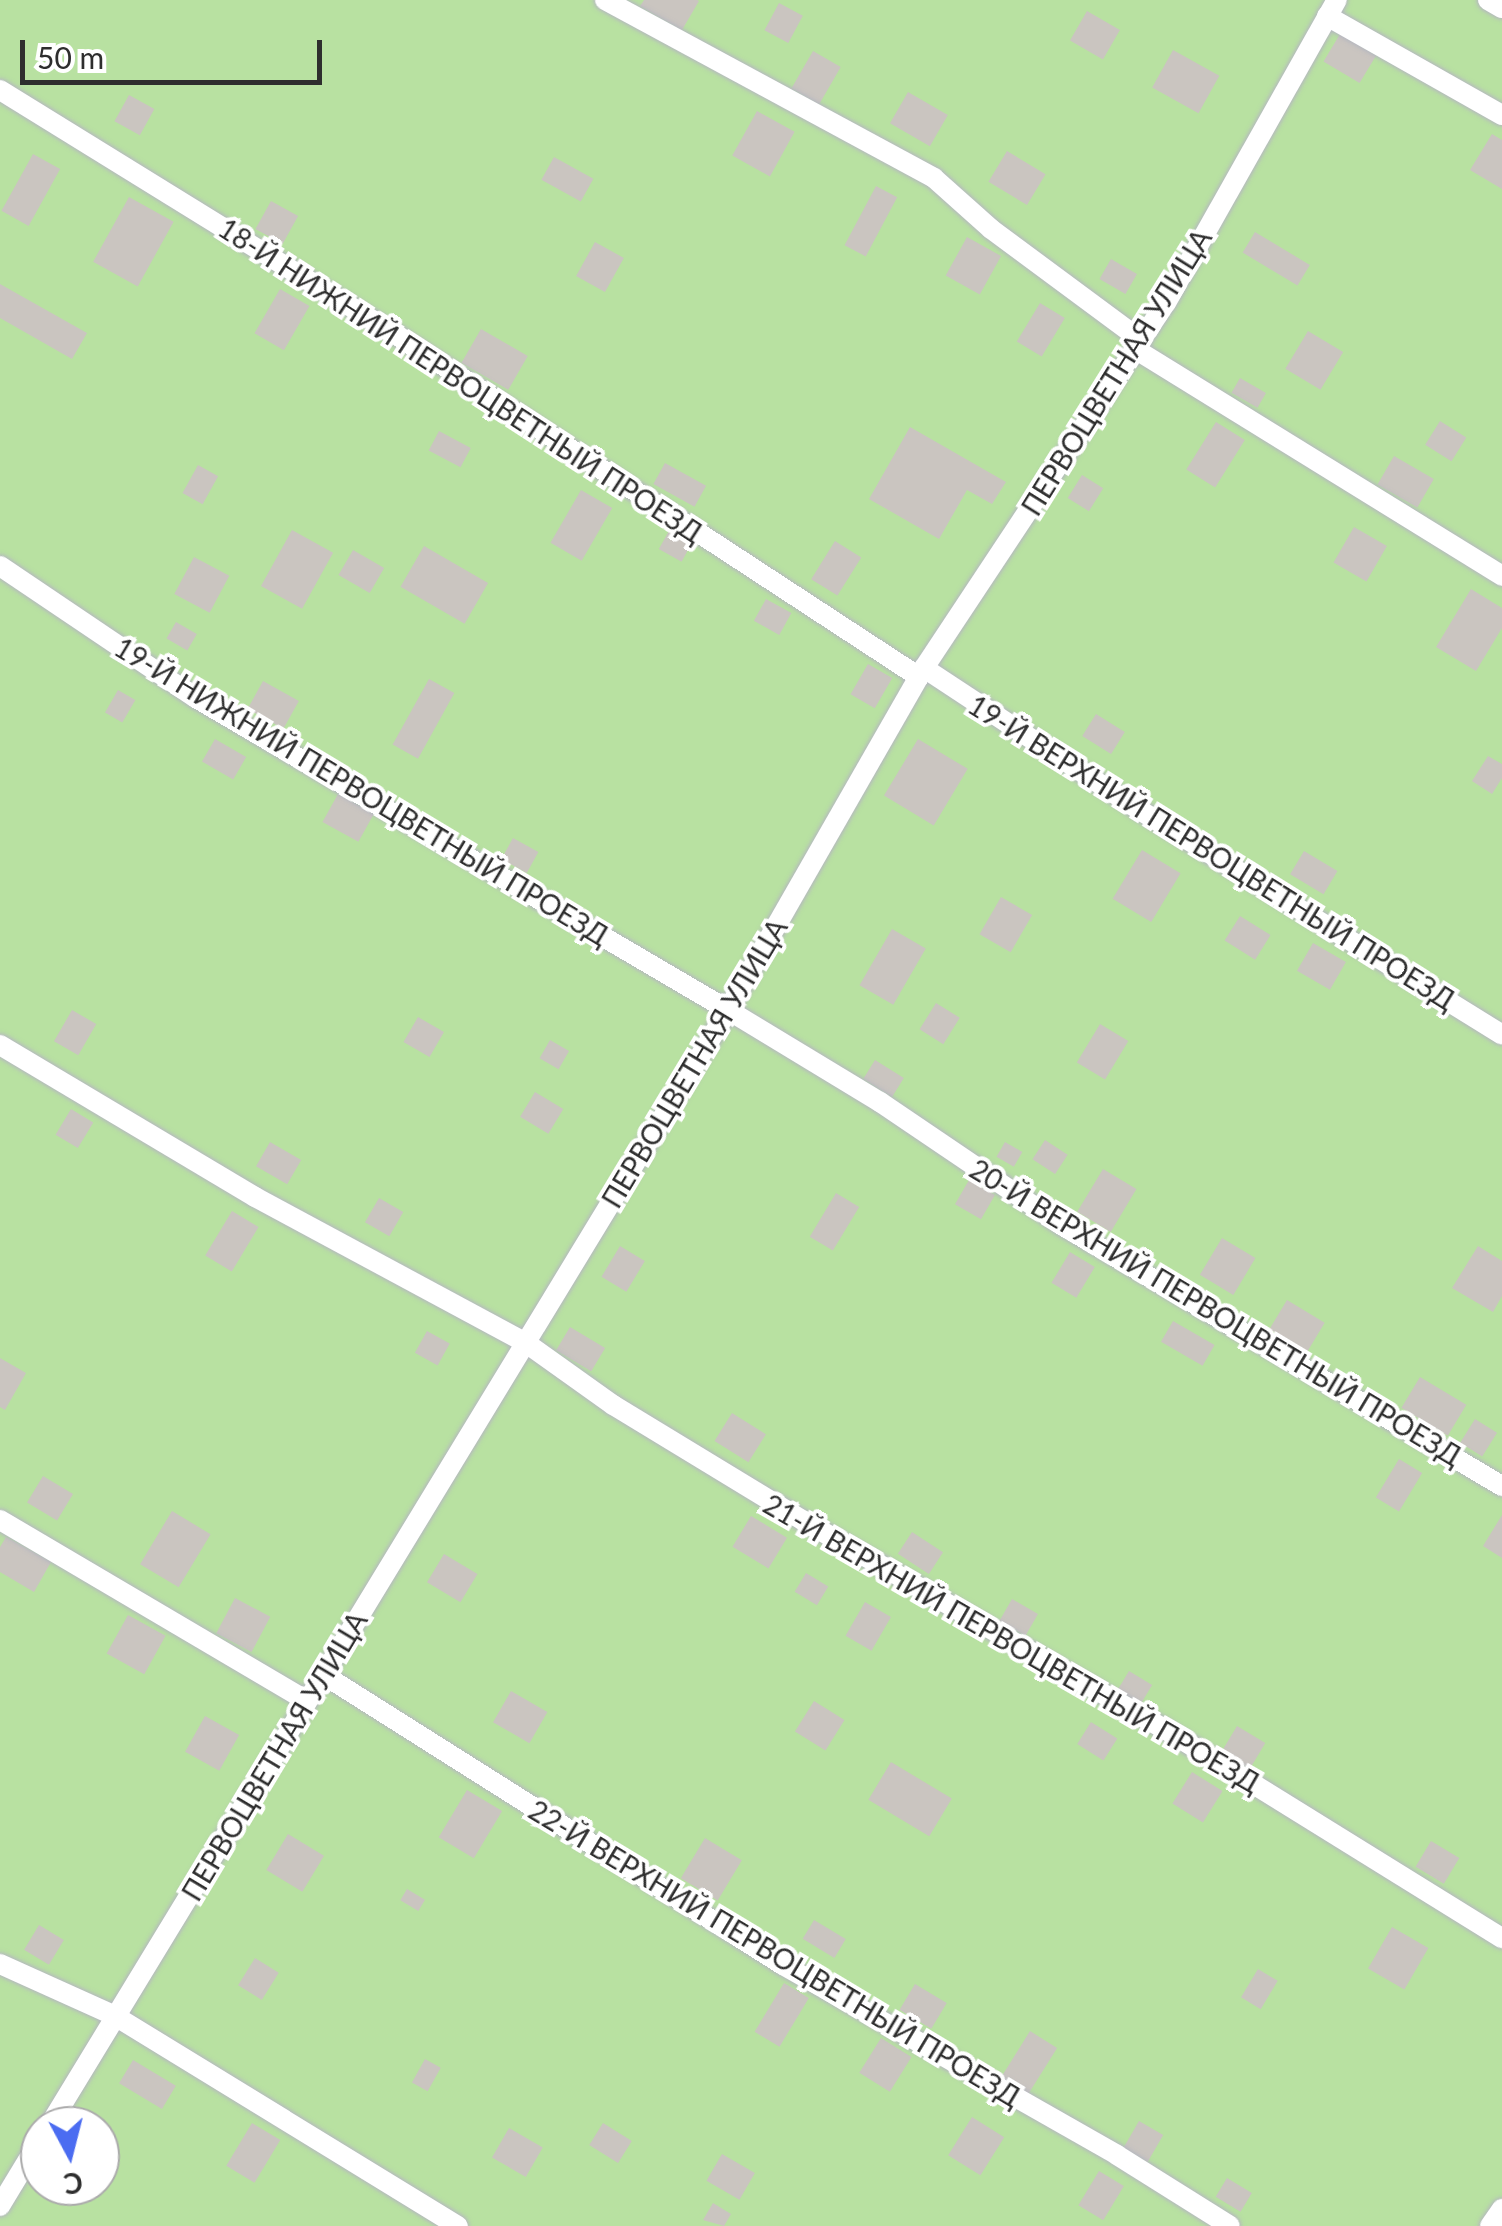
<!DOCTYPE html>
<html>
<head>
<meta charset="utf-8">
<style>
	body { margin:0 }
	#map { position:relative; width:1502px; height:2226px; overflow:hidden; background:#eee9e1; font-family:Lato,sans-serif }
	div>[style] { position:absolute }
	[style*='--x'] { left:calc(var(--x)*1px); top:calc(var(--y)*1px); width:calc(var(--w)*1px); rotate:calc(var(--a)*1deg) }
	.green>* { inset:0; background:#b8e1a1 }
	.building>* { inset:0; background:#cac5c0; transform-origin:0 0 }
	.roads { filter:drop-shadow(0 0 2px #b5b7c0) drop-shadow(0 0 2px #b5b7c0) }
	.service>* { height:20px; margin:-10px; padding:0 10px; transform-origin:10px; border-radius:10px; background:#fff }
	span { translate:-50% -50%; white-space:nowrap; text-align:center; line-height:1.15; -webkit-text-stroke:8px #fff; paint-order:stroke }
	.street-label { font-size:28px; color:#2e2e2e }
	.north { position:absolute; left:20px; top:2106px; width:100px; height:100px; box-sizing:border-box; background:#fff; border:2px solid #ababab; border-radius:50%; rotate:173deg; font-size:28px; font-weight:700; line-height:40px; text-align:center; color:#2e2e2e }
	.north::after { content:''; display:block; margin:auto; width:35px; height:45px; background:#4b6cf1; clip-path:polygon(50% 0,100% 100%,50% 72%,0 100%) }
	.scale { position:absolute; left:20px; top:40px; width:302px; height:45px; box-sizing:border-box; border:5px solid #2e2e2e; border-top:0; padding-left:12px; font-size:30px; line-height:35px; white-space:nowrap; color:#2e2e2e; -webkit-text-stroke:8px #fff; paint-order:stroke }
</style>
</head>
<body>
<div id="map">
	<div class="green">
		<div style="clip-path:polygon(evenodd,0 0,1502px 0,1502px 2226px,0 2226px,0 0,40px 2126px,100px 2126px,100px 2186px,40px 2186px,40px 2126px)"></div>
	</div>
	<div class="building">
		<div style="clip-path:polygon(644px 0,697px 0,699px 1px,682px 30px,640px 6px)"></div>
		<div style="left:779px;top:3px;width:27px;height:31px;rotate:28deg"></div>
		<div style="left:1087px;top:11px;width:38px;height:34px;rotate:30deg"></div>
		<div style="left:1340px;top:34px;width:42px;height:32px;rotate:31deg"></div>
		<div style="left:1173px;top:50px;width:53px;height:43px;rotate:29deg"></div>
		<div style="left:813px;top:51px;width:32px;height:43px;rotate:30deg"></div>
		<div style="left:908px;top:92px;width:46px;height:36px;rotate:30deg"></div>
		<div style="left:129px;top:95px;width:29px;height:30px;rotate:29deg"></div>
		<div style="left:757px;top:111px;width:43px;height:51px;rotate:29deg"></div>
		<div style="clip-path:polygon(1492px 134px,1502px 140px,1502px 189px,1470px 170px)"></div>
		<div style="left:1007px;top:151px;width:45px;height:36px;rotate:31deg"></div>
		<div style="left:33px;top:154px;width:31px;height:65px;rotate:29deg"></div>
		<div style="left:554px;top:157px;width:45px;height:26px;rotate:29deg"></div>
		<div style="left:876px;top:186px;width:24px;height:67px;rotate:28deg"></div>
		<div style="left:129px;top:197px;width:51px;height:74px;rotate:29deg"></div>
		<div style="left:271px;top:201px;width:31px;height:32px;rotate:29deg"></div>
		<div style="left:1255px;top:232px;width:64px;height:24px;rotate:31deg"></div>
		<div style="left:967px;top:237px;width:39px;height:44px;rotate:29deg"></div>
		<div style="left:595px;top:242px;width:33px;height:39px;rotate:29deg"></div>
		<div style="left:1111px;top:259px;width:30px;height:23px;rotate:30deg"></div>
		<div style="clip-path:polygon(0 284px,87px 333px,72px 359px,0 318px)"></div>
		<div style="left:280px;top:289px;width:34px;height:51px;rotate:30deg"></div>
		<div style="left:1040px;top:303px;width:29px;height:45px;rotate:31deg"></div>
		<div style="left:481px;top:329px;width:54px;height:39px;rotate:30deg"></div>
		<div style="left:1308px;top:331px;width:41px;height:44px;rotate:31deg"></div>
		<div style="left:1240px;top:378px;width:30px;height:17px;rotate:30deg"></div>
		<div style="left:1440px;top:421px;width:31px;height:28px;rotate:32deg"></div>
		<div style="left:1216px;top:422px;width:34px;height:56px;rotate:32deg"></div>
		<div style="clip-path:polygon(910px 427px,1006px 482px,992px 504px,967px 490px,939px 539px,869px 499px)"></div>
		<div style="left:439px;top:431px;width:36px;height:22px;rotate:28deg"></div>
		<div style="left:1394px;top:456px;width:46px;height:33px;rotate:30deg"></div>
		<div style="left:665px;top:463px;width:47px;height:24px;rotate:29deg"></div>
		<div style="left:198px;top:465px;width:23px;height:32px;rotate:29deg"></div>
		<div style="left:1082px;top:475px;width:25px;height:27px;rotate:32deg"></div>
		<div style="left:581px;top:490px;width:36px;height:61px;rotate:30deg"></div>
		<div style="left:1354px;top:527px;width:38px;height:41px;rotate:30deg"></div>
		<div style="left:670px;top:529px;width:26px;height:23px;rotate:29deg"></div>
		<div style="left:292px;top:530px;width:47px;height:64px;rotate:29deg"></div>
		<div style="left:835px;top:541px;width:31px;height:45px;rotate:32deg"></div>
		<div style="left:424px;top:546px;width:74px;height:47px;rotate:30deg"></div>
		<div style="left:353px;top:550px;width:36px;height:29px;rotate:30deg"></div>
		<div style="left:194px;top:557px;width:40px;height:42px;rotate:28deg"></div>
		<div style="clip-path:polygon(1471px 589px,1502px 608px,1502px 628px,1476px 671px,1436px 647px)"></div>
		<div style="left:766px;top:599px;width:29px;height:25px;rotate:29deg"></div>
		<div style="left:176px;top:622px;width:24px;height:19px;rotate:30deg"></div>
		<div style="left:868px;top:664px;width:28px;height:35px;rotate:30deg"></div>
		<div style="left:429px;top:679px;width:29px;height:75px;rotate:29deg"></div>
		<div style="left:263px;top:681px;width:41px;height:32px;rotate:29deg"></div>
		<div style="left:118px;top:690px;width:20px;height:26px;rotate:30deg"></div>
		<div style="left:1096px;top:714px;width:34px;height:26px;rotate:32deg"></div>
		<div style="left:215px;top:739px;width:36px;height:26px;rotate:30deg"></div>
		<div style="left:918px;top:739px;width:58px;height:66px;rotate:31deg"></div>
		<div style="clip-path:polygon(1488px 756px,1502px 764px,1502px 778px,1492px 794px,1472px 781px)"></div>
		<div style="left:338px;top:794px;width:41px;height:32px;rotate:29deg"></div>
		<div style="left:513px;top:838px;width:29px;height:24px;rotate:29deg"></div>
		<div style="left:1142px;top:850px;width:45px;height:57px;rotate:31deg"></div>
		<div style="left:1304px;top:851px;width:39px;height:27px;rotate:31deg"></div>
		<div style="left:1001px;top:897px;width:36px;height:43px;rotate:30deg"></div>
		<div style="left:1240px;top:916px;width:36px;height:29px;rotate:32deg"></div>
		<div style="left:892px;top:929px;width:39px;height:65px;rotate:30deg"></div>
		<div style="left:1313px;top:943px;width:38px;height:32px;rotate:30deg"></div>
		<div style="left:936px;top:1003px;width:28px;height:31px;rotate:32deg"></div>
		<div style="left:72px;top:1010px;width:28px;height:36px;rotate:30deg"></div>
		<div style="left:418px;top:1017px;width:30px;height:29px;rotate:30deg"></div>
		<div style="left:1100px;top:1024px;width:33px;height:45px;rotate:31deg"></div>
		<div style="left:550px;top:1040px;width:22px;height:21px;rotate:30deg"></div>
		<div style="left:875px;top:1060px;width:34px;height:22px;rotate:32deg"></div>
		<div style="left:535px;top:1092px;width:33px;height:29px;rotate:31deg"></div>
		<div style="left:71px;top:1109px;width:26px;height:30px;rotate:31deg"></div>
		<div style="left:1045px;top:1140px;width:27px;height:23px;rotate:33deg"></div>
		<div style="left:270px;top:1142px;width:36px;height:28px;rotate:30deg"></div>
		<div style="left:1005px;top:1142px;width:20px;height:17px;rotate:30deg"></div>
		<div style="left:1103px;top:1169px;width:39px;height:50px;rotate:31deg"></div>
		<div style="left:969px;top:1180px;width:30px;height:28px;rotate:30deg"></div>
		<div style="left:836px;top:1193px;width:27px;height:51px;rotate:31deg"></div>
		<div style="left:379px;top:1198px;width:28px;height:28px;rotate:30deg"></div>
		<div style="left:232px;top:1211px;width:31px;height:52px;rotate:31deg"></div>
		<div style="left:1222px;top:1238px;width:39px;height:43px;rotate:31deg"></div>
		<div style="left:620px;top:1246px;width:29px;height:36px;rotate:31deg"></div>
		<div style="clip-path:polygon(1478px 1246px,1502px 1261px,1502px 1296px,1493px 1312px,1452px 1288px)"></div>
		<div style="left:1070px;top:1252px;width:29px;height:36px;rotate:31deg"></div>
		<div style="left:1287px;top:1300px;width:44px;height:34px;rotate:31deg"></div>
		<div style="left:1173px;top:1321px;width:48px;height:24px;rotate:30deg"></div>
		<div style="left:570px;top:1327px;width:41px;height:27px;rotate:31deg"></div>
		<div style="left:427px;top:1331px;width:26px;height:25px;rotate:29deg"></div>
		<div style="clip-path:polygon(0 1358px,26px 1373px,5px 1410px,0 1407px)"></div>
		<div style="left:1420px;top:1377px;width:54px;height:36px;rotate:31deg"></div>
		<div style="left:732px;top:1413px;width:40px;height:33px;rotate:32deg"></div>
		<div style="left:1475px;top:1419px;width:26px;height:28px;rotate:32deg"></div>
		<div style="left:1399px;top:1459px;width:27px;height:45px;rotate:31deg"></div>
		<div style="left:43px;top:1476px;width:35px;height:31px;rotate:31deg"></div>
		<div style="left:172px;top:1511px;width:45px;height:62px;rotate:31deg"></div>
		<div style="clip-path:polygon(1502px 1515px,1502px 1558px,1483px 1546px)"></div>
		<div style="left:751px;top:1516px;width:42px;height:36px;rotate:31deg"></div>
		<div style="left:912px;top:1532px;width:37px;height:26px;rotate:33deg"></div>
		<div style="clip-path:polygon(6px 1537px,51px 1562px,34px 1592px,0 1572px,0 1547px)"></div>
		<div style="left:444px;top:1554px;width:39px;height:33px;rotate:31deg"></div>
		<div style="left:806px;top:1573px;width:26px;height:22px;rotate:31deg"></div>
		<div style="left:235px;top:1598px;width:40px;height:40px;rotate:28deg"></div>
		<div style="left:1012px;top:1599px;width:30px;height:25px;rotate:30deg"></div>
		<div style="left:865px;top:1602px;width:30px;height:39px;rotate:30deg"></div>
		<div style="left:128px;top:1615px;width:43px;height:44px;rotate:29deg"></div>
		<div style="left:1129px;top:1671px;width:27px;height:22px;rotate:31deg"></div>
		<div style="left:511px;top:1691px;width:42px;height:36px;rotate:30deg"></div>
		<div style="left:814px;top:1701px;width:36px;height:36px;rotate:32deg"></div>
		<div style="left:205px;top:1716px;width:39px;height:41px;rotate:29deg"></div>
		<div style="left:1091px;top:1722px;width:31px;height:26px;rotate:32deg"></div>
		<div style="left:1237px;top:1726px;width:33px;height:30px;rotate:31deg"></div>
		<div style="left:891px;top:1762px;width:71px;height:44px;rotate:31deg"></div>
		<div style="left:1192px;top:1772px;width:36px;height:37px;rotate:32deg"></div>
		<div style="left:467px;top:1790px;width:41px;height:55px;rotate:31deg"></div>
		<div style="left:288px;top:1834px;width:42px;height:42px;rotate:31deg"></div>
		<div style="left:705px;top:1838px;width:43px;height:47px;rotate:31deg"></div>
		<div style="left:1431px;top:1841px;width:33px;height:30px;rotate:31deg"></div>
		<div style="left:407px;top:1889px;width:21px;height:13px;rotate:31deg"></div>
		<div style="left:814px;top:1920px;width:37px;height:22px;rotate:31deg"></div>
		<div style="left:39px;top:1925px;width:29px;height:29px;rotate:31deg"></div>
		<div style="left:1392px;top:1927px;width:42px;height:48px;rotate:30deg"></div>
		<div style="left:255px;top:1958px;width:28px;height:32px;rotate:32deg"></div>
		<div style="left:1258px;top:1969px;width:23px;height:33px;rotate:31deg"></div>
		<div style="left:784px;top:1983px;width:29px;height:57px;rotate:31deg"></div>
		<div style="left:915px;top:1984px;width:37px;height:30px;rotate:31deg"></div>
		<div style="left:1030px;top:2031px;width:32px;height:55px;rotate:32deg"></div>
		<div style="left:881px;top:2038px;width:36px;height:41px;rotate:32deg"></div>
		<div style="left:425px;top:2059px;width:18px;height:27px;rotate:29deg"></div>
		<div style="left:133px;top:2060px;width:50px;height:27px;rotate:31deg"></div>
		<div style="left:972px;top:2117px;width:38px;height:45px;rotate:32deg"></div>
		<div style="left:1139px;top:2121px;width:28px;height:31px;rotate:30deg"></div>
		<div style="left:252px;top:2123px;width:33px;height:50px;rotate:31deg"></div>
		<div style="left:603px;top:2123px;width:34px;height:26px;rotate:32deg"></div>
		<div style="left:509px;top:2128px;width:39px;height:34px;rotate:30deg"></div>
		<div style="left:722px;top:2154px;width:38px;height:31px;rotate:30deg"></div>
		<div style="left:1099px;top:2171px;width:29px;height:40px;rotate:31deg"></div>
		<div style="left:1227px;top:2178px;width:29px;height:22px;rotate:31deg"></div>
		<div style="clip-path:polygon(713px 2203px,731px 2214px,724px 2226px,703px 2220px)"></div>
	</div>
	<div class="roads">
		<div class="service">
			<div style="--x:605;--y:0;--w:374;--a:28.4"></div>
			<div style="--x:934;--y:178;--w:76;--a:41.8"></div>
			<div style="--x:991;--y:229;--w:187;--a:36.5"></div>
			<div style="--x:1488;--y:0;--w:16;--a:30"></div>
			<div style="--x:1327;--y:16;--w:201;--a:29.5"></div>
			<div style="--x:0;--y:90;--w:471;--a:31.7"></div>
			<div style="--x:401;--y:338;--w:619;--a:33.2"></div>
			<div style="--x:1135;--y:349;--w:432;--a:31.7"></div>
			<div style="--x:0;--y:566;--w:236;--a:34"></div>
			<div style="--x:196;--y:698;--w:617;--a:30.39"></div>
			<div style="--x:728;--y:1010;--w:178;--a:31.2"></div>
			<div style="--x:880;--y:1102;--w:217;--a:34.1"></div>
			<div style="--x:1060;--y:1224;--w:514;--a:30.66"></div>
			<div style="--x:924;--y:668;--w:256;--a:33.4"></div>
			<div style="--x:1138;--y:809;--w:428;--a:31.8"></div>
			<div style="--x:0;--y:1045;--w:297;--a:30.8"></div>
			<div style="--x:255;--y:1197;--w:308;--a:28.3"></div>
			<div style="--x:526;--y:1343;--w:107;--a:35.5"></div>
			<div style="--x:613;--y:1405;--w:223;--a:31.3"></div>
			<div style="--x:804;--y:1521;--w:414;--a:30"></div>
			<div style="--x:1163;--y:1728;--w:399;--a:31.8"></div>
			<div style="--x:0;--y:1520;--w:356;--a:30.5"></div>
			<div style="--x:324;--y:1675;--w:543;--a:32.29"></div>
			<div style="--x:783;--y:1965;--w:384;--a:29.6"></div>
			<div style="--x:1117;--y:2155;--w:133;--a:32.1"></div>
			<div style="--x:0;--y:1964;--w:126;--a:24.3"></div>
			<div style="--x:115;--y:2016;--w:402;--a:31.5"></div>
			<div style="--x:49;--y:2126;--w:1306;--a:-58.68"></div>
			<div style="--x:728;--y:1010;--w:394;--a:-60.2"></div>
			<div style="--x:924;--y:668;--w:438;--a:-56.5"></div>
			<div style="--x:1166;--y:303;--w:348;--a:-60.6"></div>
			<div style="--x:0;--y:2206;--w:77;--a:-58.8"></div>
			<div style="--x:1490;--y:2226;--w:21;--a:-55"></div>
		</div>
	</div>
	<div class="street-label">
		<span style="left:1116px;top:372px;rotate:-58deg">ПЕРВОЦВЕТНАЯ УЛИЦА</span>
		<span style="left:461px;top:380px;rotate:33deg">18-Й НИЖНИЙ ПЕРВОЦВЕТНЫЙ ПРОЕЗД</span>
		<span style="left:362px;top:791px;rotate:31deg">19-Й НИЖНИЙ ПЕРВОЦВЕТНЫЙ ПРОЕЗД</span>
		<span style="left:1212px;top:852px;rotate:32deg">19-Й ВЕРХНИЙ ПЕРВОЦВЕТНЫЙ ПРОЕЗД</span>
		<span style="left:694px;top:1063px;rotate:-59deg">ПЕРВОЦВЕТНАЯ УЛИЦА</span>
		<span style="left:1216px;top:1312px;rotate:31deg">20-Й ВЕРХНИЙ ПЕРВОЦВЕТНЫЙ ПРОЕЗД</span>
		<span style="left:1012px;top:1643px;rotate:30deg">21-Й ВЕРХНИЙ ПЕРВОЦВЕТНЫЙ ПРОЕЗД</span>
		<span style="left:274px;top:1756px;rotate:-59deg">ПЕРВОЦВЕТНАЯ УЛИЦА</span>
		<span style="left:775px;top:1953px;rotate:31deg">22-Й ВЕРХНИЙ ПЕРВОЦВЕТНЫЙ ПРОЕЗД</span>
	</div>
	<div class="north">С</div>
	<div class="scale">50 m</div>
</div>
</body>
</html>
